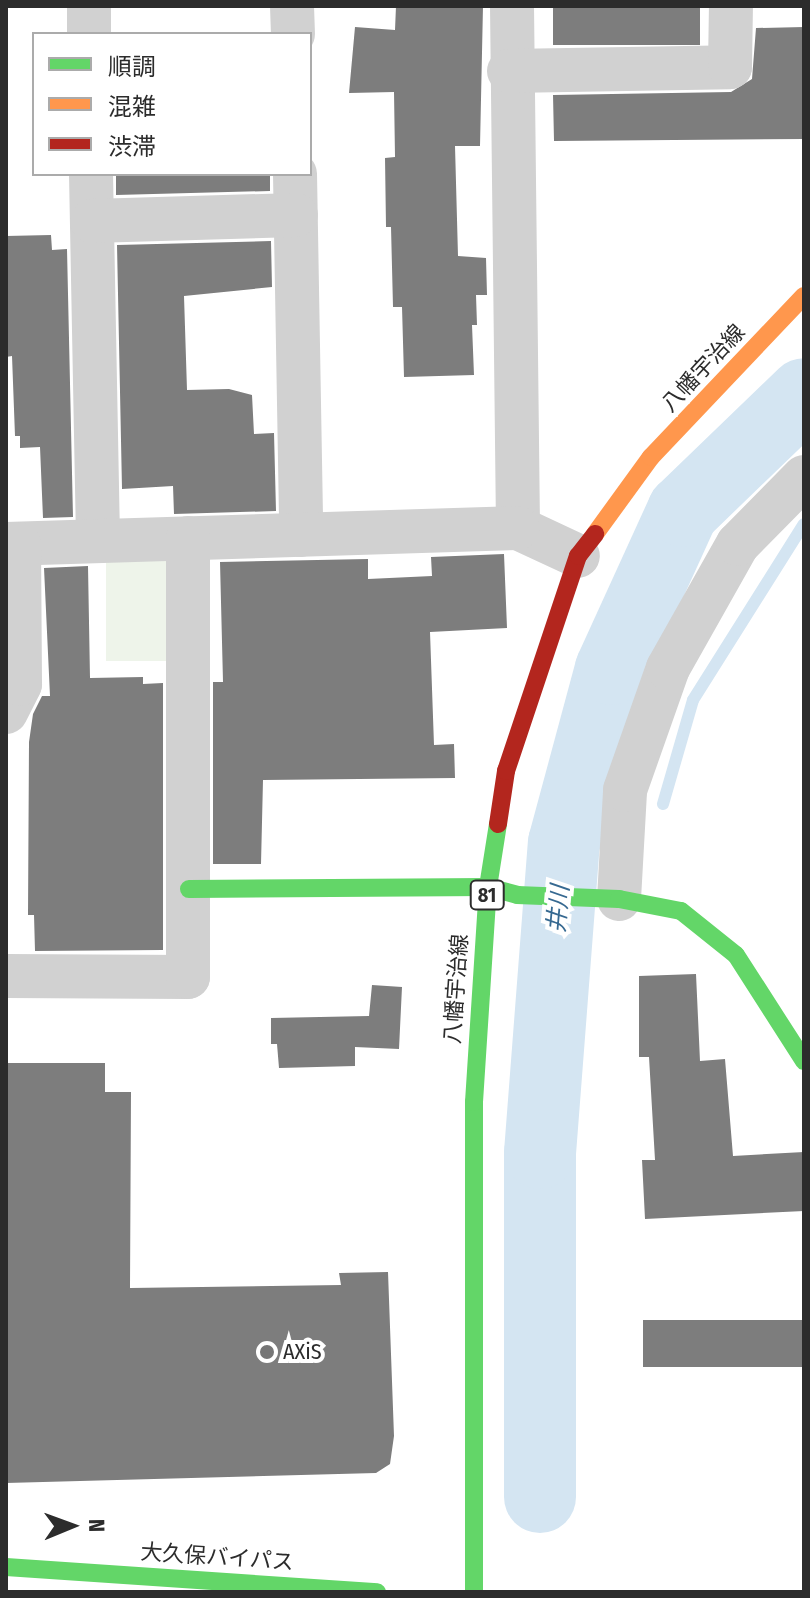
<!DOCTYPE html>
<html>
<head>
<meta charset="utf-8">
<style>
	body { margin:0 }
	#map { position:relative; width:810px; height:1598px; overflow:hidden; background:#fff; font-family:"Fira Sans Condensed","Noto Sans JP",sans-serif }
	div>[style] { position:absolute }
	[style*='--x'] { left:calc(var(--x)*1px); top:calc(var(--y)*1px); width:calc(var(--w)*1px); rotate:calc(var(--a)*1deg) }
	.green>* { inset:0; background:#eef4ea; transform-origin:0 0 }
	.stream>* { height:12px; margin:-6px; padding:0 6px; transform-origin:6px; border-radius:6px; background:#d4e5f2 }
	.river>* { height:72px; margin:-36px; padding:0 36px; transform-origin:36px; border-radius:36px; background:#d4e5f2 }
	.building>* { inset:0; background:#7d7d7d; transform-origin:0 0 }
	.street>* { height:44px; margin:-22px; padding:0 22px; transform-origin:22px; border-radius:22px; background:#d1d1d1 }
	.fast>* { height:18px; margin:-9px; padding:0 9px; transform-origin:9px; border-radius:9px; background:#63d668 }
	.slow>* { height:18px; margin:-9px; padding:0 9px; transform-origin:9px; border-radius:9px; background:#ff974d }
	.jam>* { height:18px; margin:-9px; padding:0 9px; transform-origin:9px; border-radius:9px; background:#b3261e }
	.dots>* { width:22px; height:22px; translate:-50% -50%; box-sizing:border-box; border:4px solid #fff; border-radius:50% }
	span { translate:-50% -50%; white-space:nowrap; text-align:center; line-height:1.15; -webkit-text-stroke:8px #fff; paint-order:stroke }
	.shield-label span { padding:2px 6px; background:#fff; border:2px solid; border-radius:6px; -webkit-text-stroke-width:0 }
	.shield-label { font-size:20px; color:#2c2c2c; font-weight:700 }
	.street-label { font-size:22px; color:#2c2c2c }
	.poi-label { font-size:22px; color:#2c2c2c }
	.left { translate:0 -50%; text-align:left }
	.water-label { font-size:24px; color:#366991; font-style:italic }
	.frame { position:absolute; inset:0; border:8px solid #2c2c2c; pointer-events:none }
	.legend { position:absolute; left:32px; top:32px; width:280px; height:144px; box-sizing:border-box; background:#fff; border:2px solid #ababab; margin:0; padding:10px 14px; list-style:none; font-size:24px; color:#2c2c2c }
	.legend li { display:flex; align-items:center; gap:16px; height:40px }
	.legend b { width:40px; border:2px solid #ababab }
	.north { position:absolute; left:32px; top:1486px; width:80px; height:80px; -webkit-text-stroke:6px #fff; paint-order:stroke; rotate:89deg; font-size:22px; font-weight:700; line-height:32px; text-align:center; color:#2c2c2c }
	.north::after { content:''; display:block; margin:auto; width:28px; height:36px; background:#2c2c2c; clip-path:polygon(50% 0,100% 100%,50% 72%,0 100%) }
</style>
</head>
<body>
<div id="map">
	<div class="green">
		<div style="left:106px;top:552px;width:69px;height:109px"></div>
	</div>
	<div class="stream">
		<div style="--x:663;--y:804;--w:108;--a:-73.9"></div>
		<div style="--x:693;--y:700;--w:208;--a:-57.8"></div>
	</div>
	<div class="river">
		<div style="--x:540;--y:1497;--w:344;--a:-90"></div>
		<div style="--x:540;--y:1153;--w:311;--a:-85.6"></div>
		<div style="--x:564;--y:843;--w:180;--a:-74.9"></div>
		<div style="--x:611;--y:669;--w:174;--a:-65.5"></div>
		<div style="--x:683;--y:511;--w:168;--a:-44"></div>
	</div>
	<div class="building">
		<div style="clip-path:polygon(396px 6px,483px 6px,480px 146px,455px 146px,458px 256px,486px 258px,487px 295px,476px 295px,477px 325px,472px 325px,474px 375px,404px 377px,402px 307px,393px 307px,391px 227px,386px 227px,385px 158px,395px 157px,394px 92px,349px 93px,355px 27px,395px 30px)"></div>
		<div style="left:553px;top:6px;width:147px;height:39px"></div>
		<div style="clip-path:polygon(804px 27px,804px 139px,554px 141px,553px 95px,731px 92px,752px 79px,756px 28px)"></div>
		<div style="clip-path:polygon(116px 174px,270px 174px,270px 191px,116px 195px)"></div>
		<div style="clip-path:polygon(51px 235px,52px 250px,67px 249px,73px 517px,43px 518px,40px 447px,20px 448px,20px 436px,15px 436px,12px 356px,6px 357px,6px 236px)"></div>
		<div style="clip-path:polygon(271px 241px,272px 287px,184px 296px,187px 390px,229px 389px,252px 395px,254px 434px,274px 433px,276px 511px,174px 514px,173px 486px,122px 489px,117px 245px)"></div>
		<div style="clip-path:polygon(504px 554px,507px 628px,430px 632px,434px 745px,454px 744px,455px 778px,263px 780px,261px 864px,213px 864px,213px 682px,223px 682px,220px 562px,368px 559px,368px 579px,432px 576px,431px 557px)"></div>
		<div style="clip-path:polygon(88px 566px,90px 678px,143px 677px,143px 684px,163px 683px,163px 950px,35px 951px,34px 915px,28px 915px,29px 742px,33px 714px,42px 696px,50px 696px,44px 568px)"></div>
		<div style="clip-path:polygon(696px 974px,700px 1061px,725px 1059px,733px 1156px,804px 1152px,804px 1211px,645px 1219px,642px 1160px,655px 1160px,649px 1057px,639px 1057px,639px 976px)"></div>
		<div style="clip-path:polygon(372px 985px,402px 987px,399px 1049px,355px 1047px,355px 1066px,279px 1068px,277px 1044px,271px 1044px,271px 1018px,369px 1016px)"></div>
		<div style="clip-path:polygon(6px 1063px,105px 1063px,105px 1092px,131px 1092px,130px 1288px,341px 1285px,339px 1273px,388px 1272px,394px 1436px,390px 1464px,376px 1473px,6px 1483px)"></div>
		<div style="left:804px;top:1320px;width:47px;height:161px;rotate:90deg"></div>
	</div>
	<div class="street">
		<div style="--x:89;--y:6;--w:28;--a:90"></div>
		<div style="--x:292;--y:6;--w:28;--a:88"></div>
		<div style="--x:512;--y:6;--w:522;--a:89.34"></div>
		<div style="--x:518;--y:528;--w:66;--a:25"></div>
		<div style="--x:509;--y:71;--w:221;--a:-1"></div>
		<div style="--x:730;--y:67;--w:61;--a:-89.1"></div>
		<div style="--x:91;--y:174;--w:367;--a:88.9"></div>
		<div style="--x:295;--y:174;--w:361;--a:89"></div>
		<div style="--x:92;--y:221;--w:204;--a:-1.7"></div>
		<div style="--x:6;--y:544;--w:512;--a:-1.79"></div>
		<div style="--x:6;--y:712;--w:31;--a:-63"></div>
		<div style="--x:20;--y:684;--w:140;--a:-90.4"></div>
		<div style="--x:619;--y:899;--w:109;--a:-86.8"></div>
		<div style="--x:625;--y:790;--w:129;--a:-70.6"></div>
		<div style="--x:668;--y:668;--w:142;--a:-60.6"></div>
		<div style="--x:738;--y:544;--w:94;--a:-45.4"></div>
		<div style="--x:6;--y:976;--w:182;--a:0.3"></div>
		<div style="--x:188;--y:977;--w:439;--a:-90"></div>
	</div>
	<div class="fast">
		<div style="--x:189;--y:889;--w:299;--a:-0.4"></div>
		<div style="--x:488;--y:887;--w:30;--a:15"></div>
		<div style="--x:517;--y:895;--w:102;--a:2.2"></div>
		<div style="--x:619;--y:899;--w:63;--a:11"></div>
		<div style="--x:681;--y:911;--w:70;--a:38.7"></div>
		<div style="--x:736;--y:955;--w:126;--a:57.3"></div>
		<div style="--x:6;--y:1567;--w:372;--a:3.9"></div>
		<div style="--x:474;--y:1592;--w:490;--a:-90"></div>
		<div style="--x:474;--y:1102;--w:215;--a:-86.3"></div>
		<div style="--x:488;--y:887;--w:64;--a:-81"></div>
	</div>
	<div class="slow">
		<div style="--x:595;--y:534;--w:95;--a:-54"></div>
		<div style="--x:651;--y:457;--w:222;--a:-46.5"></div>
	</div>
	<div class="jam">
		<div style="--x:498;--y:824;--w:54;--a:-81.4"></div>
		<div style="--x:506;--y:771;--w:227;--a:-71.5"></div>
		<div style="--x:578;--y:556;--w:28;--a:-52"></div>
	</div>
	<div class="dots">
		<div style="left:267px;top:1352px;background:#767676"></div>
	</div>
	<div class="shield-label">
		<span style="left:487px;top:895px">81</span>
	</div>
	<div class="street-label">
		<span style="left:703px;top:368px;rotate:-47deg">八幡宇治線</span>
		<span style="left:456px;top:989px;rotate:-86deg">八幡宇治線</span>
		<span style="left:217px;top:1557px;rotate:4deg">大久保バイパス</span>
	</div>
	<div class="poi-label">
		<span class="left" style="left:283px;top:1352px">AXiS</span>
	</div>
	<div class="water-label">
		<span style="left:559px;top:909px;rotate:-85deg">井川</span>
	</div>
	<div class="frame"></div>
	<ul class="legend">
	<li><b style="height:10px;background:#63d668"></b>順調</li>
	<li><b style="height:10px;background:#ff974d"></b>混雑</li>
	<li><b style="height:10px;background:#b3261e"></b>渋滞</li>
	</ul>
	<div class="north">N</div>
</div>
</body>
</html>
